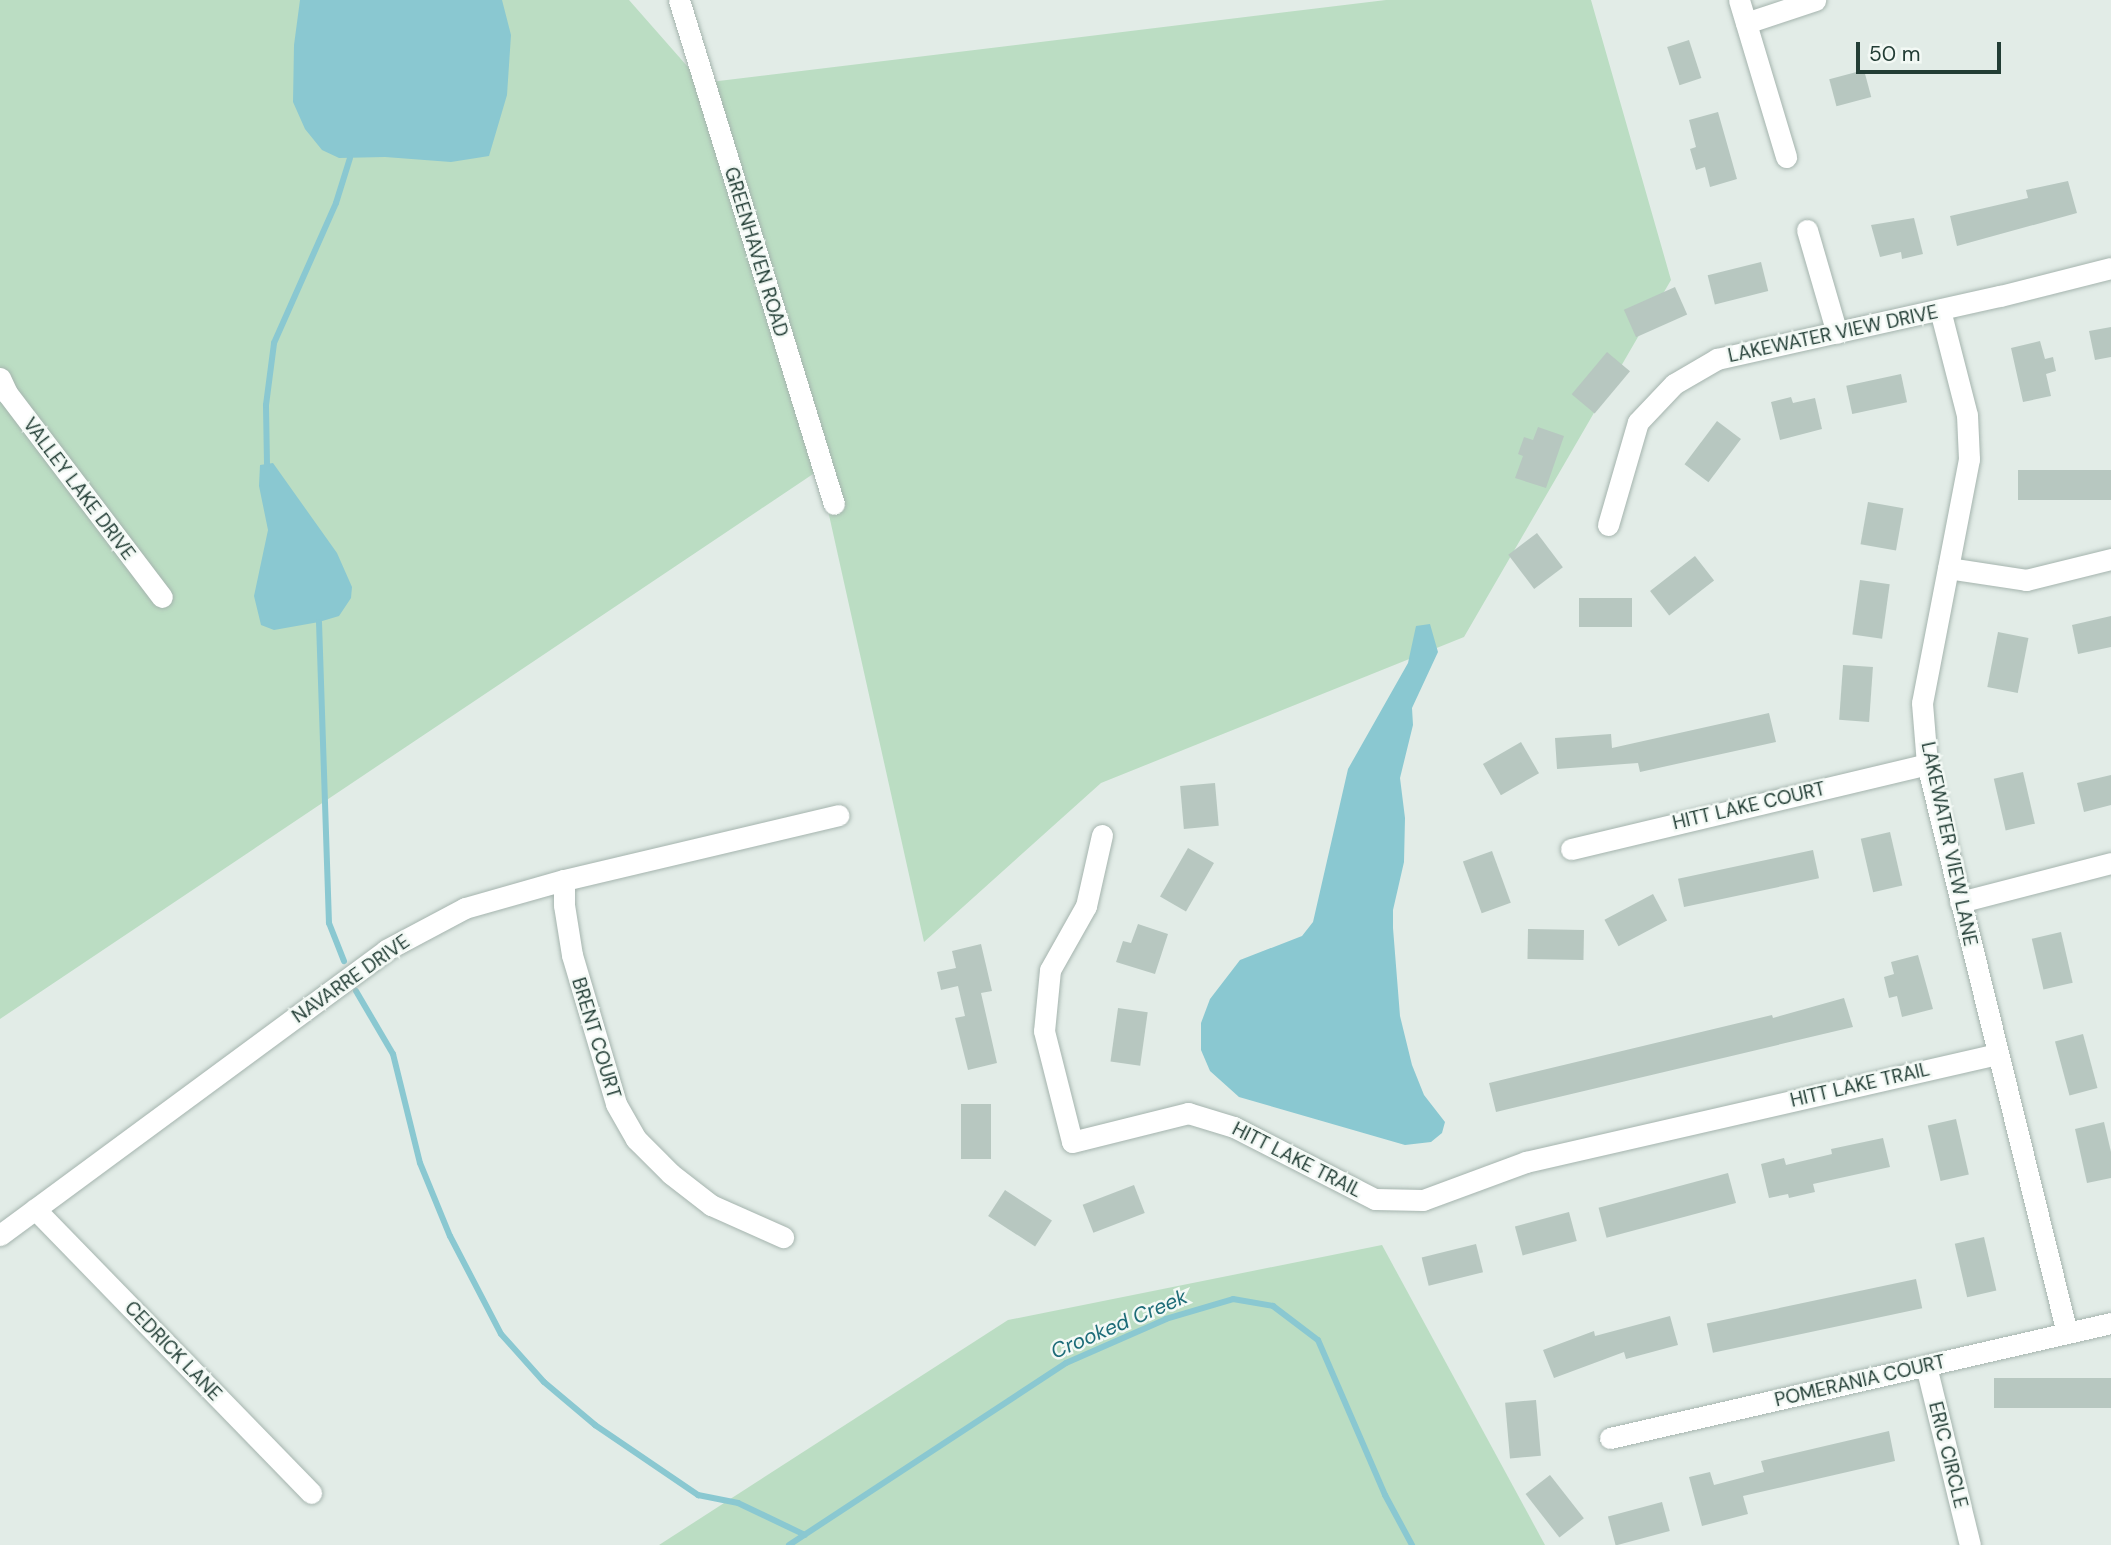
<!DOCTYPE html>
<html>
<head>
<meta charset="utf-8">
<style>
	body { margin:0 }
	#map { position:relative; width:2111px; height:1545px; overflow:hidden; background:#e2ece7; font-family:"DM Sans",sans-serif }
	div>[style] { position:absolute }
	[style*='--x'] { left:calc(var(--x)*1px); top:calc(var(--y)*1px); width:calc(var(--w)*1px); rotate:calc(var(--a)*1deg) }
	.green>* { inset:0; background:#bbddc3 }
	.water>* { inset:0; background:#8ac8d1 }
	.stream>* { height:6px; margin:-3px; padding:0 3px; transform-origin:3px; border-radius:3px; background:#8ac8d1 }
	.building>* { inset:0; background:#b7c7c0; transform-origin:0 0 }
	.roads { filter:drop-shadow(0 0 2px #a5b4ae) drop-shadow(0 0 2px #a5b4ae) }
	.minor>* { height:21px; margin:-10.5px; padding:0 10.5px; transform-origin:10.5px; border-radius:10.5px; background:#fff }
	span { translate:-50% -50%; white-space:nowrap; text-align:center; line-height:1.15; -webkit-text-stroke:5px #f3f9f5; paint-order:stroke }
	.street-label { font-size:19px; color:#223d35 }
	.water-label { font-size:21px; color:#1d6c78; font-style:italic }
	.scale { position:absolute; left:1856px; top:42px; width:145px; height:32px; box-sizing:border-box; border:4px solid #223d35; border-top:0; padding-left:9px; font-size:21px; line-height:24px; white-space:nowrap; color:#223d35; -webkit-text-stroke:5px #f3f9f5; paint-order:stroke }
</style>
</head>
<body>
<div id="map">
	<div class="green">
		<div style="clip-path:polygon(0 0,629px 0,702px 83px,1386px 0,1591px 0,1671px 280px,1464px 637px,1101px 783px,924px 942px,819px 470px,0 1019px)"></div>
		<div style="clip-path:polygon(1382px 1245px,1545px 1545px,659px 1545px,1008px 1320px)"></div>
	</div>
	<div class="water">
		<div style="clip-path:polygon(300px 0,502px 0,511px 35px,507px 95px,489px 156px,451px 162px,385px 157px,339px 158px,322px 150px,305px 129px,293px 102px,294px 45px)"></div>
		<div style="clip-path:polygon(273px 463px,337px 553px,352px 587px,351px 598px,339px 616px,319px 622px,274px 630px,261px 625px,254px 596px,268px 530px,259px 486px,260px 465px)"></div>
		<div style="clip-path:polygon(1430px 624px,1438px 652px,1412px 708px,1413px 725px,1400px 778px,1405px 818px,1404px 862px,1393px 910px,1393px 928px,1400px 1016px,1412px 1065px,1424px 1095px,1445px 1122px,1442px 1133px,1431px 1142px,1405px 1145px,1239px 1097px,1210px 1071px,1201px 1050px,1201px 1023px,1210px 999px,1240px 960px,1302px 936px,1313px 922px,1348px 769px,1408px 663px,1416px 626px)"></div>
	</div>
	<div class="stream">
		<div style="--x:267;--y:464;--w:59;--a:-91"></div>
		<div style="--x:266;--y:405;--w:63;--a:-82.6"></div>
		<div style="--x:274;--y:343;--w:153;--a:-66.1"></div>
		<div style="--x:336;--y:203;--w:47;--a:-72.7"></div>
		<div style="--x:319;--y:622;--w:301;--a:88.1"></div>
		<div style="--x:329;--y:923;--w:41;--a:68.5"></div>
		<div style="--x:356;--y:991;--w:73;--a:59.6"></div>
		<div style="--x:393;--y:1054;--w:112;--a:76.1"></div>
		<div style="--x:420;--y:1163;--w:79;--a:67.7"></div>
		<div style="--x:450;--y:1236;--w:110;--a:62.5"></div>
		<div style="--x:501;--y:1334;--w:64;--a:48.1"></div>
		<div style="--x:544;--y:1382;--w:67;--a:40.1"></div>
		<div style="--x:595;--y:1425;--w:125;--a:34.2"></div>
		<div style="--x:698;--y:1495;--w:41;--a:11.3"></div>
		<div style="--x:738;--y:1503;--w:74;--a:25.5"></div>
		<div style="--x:789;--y:1545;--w:331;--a:-33.3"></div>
		<div style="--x:1066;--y:1363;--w:109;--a:-23.7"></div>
		<div style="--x:1166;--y:1319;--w:70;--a:-16.6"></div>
		<div style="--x:1233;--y:1299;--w:41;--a:9.9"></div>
		<div style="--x:1273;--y:1306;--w:56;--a:37.1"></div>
		<div style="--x:1318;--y:1340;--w:169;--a:66.6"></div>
		<div style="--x:1385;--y:1495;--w:57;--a:61.6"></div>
	</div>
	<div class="building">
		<div style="left:1689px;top:40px;width:40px;height:23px;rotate:72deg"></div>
		<div style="left:1864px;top:70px;width:28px;height:36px;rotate:75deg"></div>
		<div style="clip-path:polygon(1718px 112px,1737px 179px,1710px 187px,1705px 167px,1696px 170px,1690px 149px,1696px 147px,1689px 120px)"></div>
		<div style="clip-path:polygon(2068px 181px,2077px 213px,1957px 246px,1950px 216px,2028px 198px,2026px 190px)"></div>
		<div style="clip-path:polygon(1914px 218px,1923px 254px,1902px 259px,1901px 252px,1880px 257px,1871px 225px)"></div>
		<div style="left:1761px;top:262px;width:30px;height:55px;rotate:76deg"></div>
		<div style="left:1675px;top:287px;width:30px;height:56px;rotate:66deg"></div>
		<div style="clip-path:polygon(2111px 327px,2111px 357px,2095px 360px,2089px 331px)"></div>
		<div style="clip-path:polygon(2040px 341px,2045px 359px,2053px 357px,2056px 371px,2046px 374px,2051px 396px,2023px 402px,2011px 348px)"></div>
		<div style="left:1607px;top:352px;width:30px;height:55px;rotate:40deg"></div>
		<div style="left:1901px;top:374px;width:29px;height:56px;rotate:78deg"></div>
		<div style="clip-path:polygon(1791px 397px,1793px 403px,1815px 398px,1822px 429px,1780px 440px,1771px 402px)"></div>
		<div style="left:1717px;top:421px;width:30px;height:54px;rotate:37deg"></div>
		<div style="clip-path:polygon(1538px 427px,1564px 436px,1546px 488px,1515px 478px,1523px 456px,1518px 454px,1524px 437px,1533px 440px)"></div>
		<div style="left:2111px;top:470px;width:30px;height:93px;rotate:90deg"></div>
		<div style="left:1868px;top:502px;width:36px;height:43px;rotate:10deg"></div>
		<div style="left:1537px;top:533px;width:43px;height:36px;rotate:53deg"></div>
		<div style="left:1695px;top:556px;width:31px;height:57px;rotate:52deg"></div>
		<div style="left:1860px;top:580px;width:30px;height:55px;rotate:8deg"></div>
		<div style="left:1579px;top:598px;width:53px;height:29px"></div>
		<div style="clip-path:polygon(2111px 616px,2111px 647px,2078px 654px,2072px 625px)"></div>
		<div style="left:1998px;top:632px;width:31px;height:56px;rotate:11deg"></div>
		<div style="left:1843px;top:665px;width:30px;height:55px;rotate:4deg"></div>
		<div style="clip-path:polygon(1769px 713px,1776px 742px,1640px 772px,1638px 763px,1557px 769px,1555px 738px,1611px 734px,1612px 748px)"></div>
		<div style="left:1521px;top:742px;width:36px;height:44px;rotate:60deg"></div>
		<div style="left:2023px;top:772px;width:53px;height:30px;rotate:77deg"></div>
		<div style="clip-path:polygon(2111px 775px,2111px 805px,2084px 812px,2077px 783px)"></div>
		<div style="left:1215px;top:783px;width:43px;height:35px;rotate:85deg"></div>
		<div style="left:1890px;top:832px;width:55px;height:30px;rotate:77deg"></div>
		<div style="left:1188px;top:848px;width:30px;height:56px;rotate:30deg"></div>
		<div style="left:1813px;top:850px;width:29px;height:138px;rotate:78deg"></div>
		<div style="left:1492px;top:851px;width:55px;height:31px;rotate:70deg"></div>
		<div style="left:1653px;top:894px;width:30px;height:55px;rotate:62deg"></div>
		<div style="clip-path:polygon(1138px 924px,1168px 934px,1155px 974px,1116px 962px,1123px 941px,1131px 943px)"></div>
		<div style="left:1528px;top:929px;width:56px;height:30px;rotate:1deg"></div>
		<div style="left:2061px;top:932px;width:52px;height:30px;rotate:77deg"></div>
		<div style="clip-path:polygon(981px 944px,992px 991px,981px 993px,997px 1063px,968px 1070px,955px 1018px,965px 1016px,958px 986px,941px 990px,937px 972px,956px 968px,952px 951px)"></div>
		<div style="clip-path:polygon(1918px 955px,1933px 1009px,1902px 1017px,1897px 996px,1889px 998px,1884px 977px,1894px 974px,1891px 962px)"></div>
		<div style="clip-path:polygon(1844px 998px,1853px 1027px,1496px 1112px,1489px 1083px,1772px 1015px,1773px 1018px)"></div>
		<div style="left:1118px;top:1008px;width:30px;height:54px;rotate:8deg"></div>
		<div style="left:2083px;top:1034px;width:56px;height:29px;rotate:75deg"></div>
		<div style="left:961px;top:1104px;width:30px;height:55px"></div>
		<div style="left:1956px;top:1119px;width:57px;height:29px;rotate:77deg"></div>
		<div style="clip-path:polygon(2104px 1122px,2111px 1152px,2111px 1178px,2087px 1183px,2075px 1129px)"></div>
		<div style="clip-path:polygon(1883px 1138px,1890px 1167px,1813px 1184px,1815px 1192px,1789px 1198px,1788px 1194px,1769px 1198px,1761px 1164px,1784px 1158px,1786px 1165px,1832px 1154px,1831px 1149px)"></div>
		<div style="left:1728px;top:1173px;width:31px;height:134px;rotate:75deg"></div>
		<div style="left:1134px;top:1185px;width:30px;height:55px;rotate:69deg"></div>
		<div style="left:1005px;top:1190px;width:56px;height:31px;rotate:33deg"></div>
		<div style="left:1569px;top:1212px;width:30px;height:56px;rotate:75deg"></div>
		<div style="left:1984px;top:1237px;width:55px;height:30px;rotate:77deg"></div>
		<div style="left:1476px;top:1244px;width:29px;height:56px;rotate:76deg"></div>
		<div style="left:1916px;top:1279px;width:30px;height:214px;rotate:78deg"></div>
		<div style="clip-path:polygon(1670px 1316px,1678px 1345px,1626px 1359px,1624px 1352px,1554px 1378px,1543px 1350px,1594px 1331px,1595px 1336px)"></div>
		<div style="left:2111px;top:1378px;width:30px;height:117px;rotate:90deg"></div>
		<div style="left:1536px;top:1400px;width:56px;height:31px;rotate:85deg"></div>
		<div style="clip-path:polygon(1889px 1431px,1895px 1461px,1743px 1496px,1748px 1514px,1702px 1526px,1689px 1477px,1710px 1472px,1714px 1485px,1764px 1472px,1761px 1461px)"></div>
		<div style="left:1550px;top:1475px;width:55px;height:31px;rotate:52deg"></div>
		<div style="left:1662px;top:1502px;width:30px;height:56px;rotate:75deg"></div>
	</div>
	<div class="roads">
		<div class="minor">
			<div style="--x:679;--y:0;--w:527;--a:72.91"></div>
			<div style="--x:1739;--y:0;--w:164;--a:73.3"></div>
			<div style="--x:1746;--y:23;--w:73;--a:-18.4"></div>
			<div style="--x:1807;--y:230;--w:107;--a:73.8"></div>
			<div style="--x:1940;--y:310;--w:108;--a:75.6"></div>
			<div style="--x:1967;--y:415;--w:44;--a:87.4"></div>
			<div style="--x:1969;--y:459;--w:248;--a:100.9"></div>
			<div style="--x:1922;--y:703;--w:61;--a:85.3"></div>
			<div style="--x:1927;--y:764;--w:586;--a:76.18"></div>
			<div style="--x:0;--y:378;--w:17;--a:65"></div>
			<div style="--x:7;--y:393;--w:256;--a:52.8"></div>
			<div style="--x:1608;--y:525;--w:107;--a:-73.8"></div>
			<div style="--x:1638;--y:422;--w:52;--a:-46.5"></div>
			<div style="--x:1674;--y:384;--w:50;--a:-30.2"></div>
			<div style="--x:1717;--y:359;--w:290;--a:-12.6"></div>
			<div style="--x:2000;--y:296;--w:114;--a:-14.2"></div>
			<div style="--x:1948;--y:568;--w:79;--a:8.7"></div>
			<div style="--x:2026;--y:580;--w:88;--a:-13.9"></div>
			<div style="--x:1102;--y:835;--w:73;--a:102.7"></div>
			<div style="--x:1086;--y:906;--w:73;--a:119.4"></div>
			<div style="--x:1050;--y:970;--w:61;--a:95.6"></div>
			<div style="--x:1044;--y:1031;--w:114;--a:75.8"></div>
			<div style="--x:1072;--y:1142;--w:120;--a:-14"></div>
			<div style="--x:1188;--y:1113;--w:48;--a:16.9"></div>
			<div style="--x:1234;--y:1127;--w:158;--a:27.1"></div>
			<div style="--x:1375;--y:1199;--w:48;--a:1.2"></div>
			<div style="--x:1423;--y:1200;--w:110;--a:-20.3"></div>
			<div style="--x:1526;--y:1162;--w:483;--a:-12.9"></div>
			<div style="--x:1571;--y:849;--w:366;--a:-13.4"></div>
			<div style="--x:564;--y:880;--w:25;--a:90"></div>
			<div style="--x:564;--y:905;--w:51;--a:80.9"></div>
			<div style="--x:572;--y:955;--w:155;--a:73.5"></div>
			<div style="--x:616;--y:1104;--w:40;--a:60.3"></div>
			<div style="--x:636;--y:1139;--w:49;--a:45"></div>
			<div style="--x:671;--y:1174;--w:51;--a:37.8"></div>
			<div style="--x:711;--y:1205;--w:79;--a:24"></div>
			<div style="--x:1960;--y:902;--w:156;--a:-14.5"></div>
			<div style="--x:35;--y:1209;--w:396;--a:45.8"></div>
			<div style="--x:0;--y:1235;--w:480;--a:-36.4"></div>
			<div style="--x:386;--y:950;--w:89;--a:-28"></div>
			<div style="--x:465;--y:908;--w:103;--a:-15.8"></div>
			<div style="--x:564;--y:880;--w:282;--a:-13.3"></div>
			<div style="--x:1926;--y:1366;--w:184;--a:76.2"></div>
			<div style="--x:1610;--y:1438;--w:514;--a:-12.93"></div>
		</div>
	</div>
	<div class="street-label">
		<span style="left:756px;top:252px;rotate:73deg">GREENHAVEN ROAD</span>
		<span style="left:1833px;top:334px;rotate:-12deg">LAKEWATER VIEW DRIVE</span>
		<span style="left:79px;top:489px;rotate:53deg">VALLEY LAKE DRIVE</span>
		<span style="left:1749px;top:806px;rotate:-13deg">HITT LAKE COURT</span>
		<span style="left:1949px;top:844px;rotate:78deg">LAKEWATER VIEW LANE</span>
		<span style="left:351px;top:979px;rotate:-35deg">NAVARRE DRIVE</span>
		<span style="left:596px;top:1038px;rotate:73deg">BRENT COURT</span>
		<span style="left:1860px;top:1085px;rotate:-13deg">HITT LAKE TRAIL</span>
		<span style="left:1297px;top:1160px;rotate:27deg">HITT LAKE TRAIL</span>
		<span style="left:173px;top:1351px;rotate:46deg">CEDRICK LANE</span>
		<span style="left:1860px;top:1381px;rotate:-13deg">POMERANIA COURT</span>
		<span style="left:1948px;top:1455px;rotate:76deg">ERIC CIRCLE</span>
	</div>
	<div class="water-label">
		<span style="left:1119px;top:1324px;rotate:-23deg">Crooked Creek</span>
	</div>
	<div class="scale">50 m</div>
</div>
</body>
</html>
